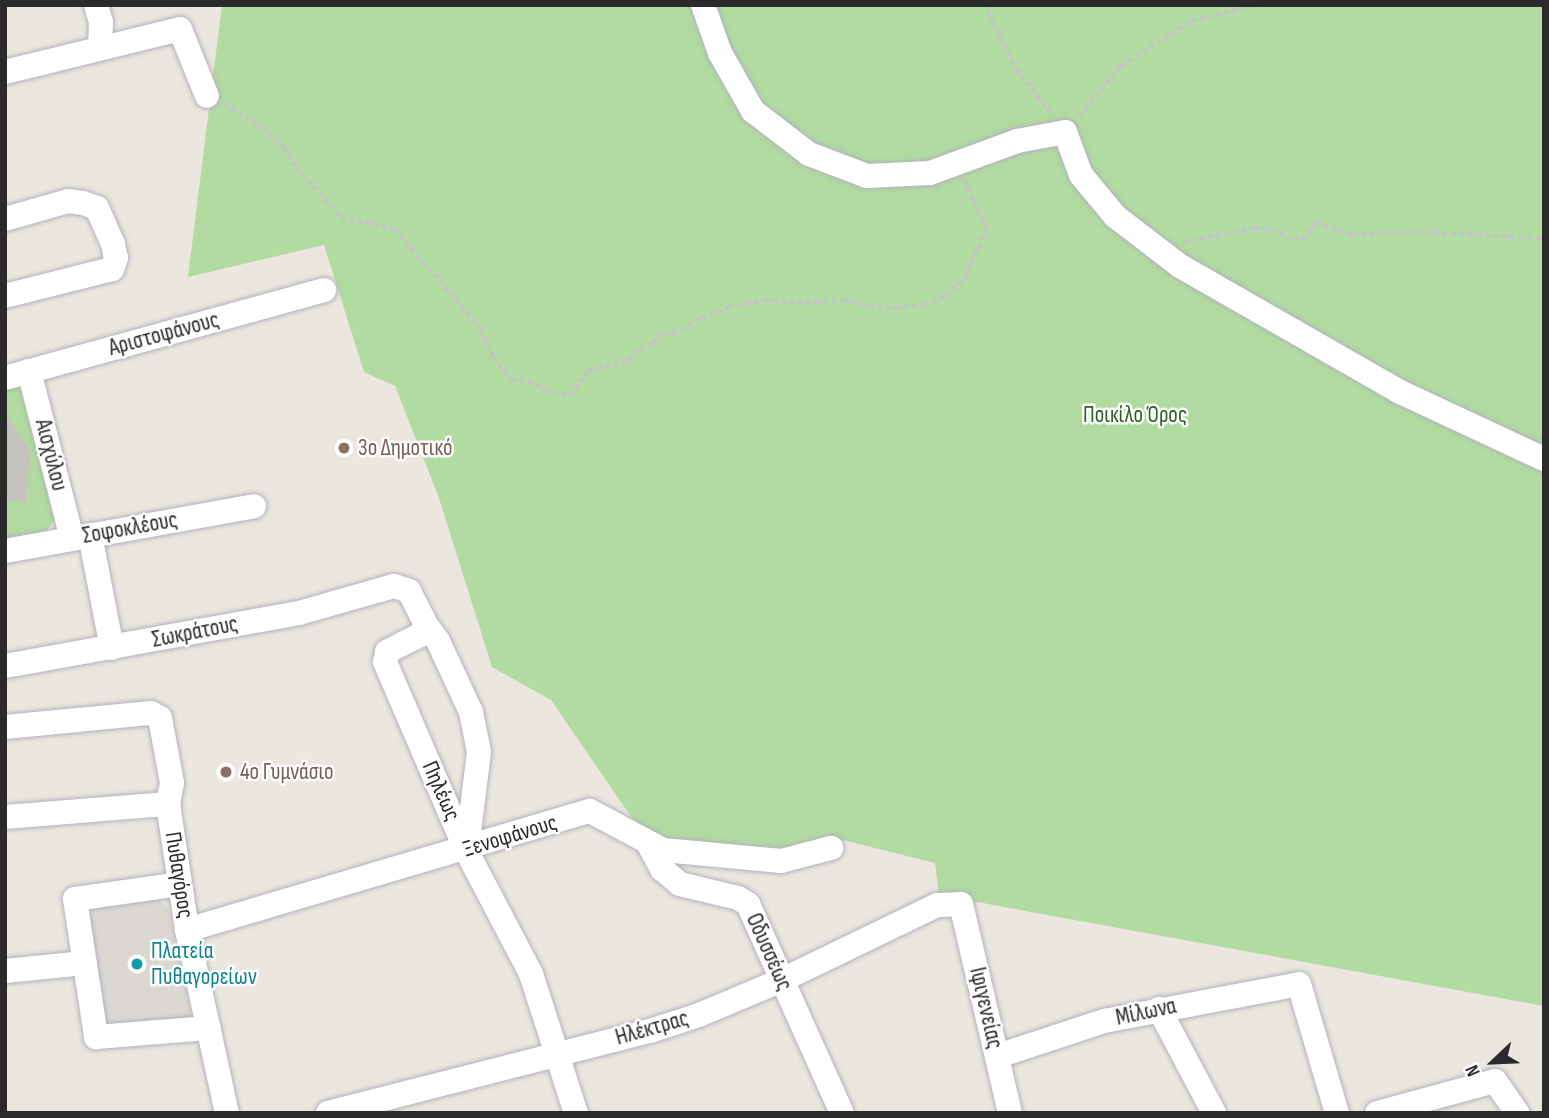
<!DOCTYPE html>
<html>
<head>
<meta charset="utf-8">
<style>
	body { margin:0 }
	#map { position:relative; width:1549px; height:1118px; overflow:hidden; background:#ebe6de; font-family:"Sofia Sans Condensed",sans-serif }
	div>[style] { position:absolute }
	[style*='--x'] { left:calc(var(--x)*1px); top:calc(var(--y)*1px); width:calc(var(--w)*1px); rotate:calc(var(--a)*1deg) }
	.green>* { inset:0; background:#b1dba0 }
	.plaza>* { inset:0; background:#dbd8d4 }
	.building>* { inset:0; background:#c6c2bd }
	.path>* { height:3.5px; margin-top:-1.75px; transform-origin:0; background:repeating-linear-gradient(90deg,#c3c3c3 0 5px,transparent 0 8.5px) }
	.roads { filter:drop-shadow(0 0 2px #b1b3bc) drop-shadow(0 0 2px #b1b3bc) }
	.minor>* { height:24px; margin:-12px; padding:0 12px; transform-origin:12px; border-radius:12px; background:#fff }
	.dots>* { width:19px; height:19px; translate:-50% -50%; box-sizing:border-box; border:4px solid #fff; border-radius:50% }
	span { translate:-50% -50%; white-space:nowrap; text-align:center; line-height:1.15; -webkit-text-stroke:5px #fff; paint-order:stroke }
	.street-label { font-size:23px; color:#2a2a2a }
	.park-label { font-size:23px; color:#2c6022 }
	.education-label { font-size:23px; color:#785e54 }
	.left { translate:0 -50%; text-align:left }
	.culture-label { font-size:23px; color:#0d838f }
	.frame { position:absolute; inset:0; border:7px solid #2a2a2a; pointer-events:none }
	.north { position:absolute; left:1458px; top:1027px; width:70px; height:70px; -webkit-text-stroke:5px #fff; paint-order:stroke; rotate:247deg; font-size:19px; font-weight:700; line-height:28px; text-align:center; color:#2a2a2a }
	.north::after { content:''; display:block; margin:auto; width:24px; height:32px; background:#2a2a2a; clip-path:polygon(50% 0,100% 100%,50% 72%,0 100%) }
</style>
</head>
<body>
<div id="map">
	<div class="green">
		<div style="clip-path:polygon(222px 5px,1544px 5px,1544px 1006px,939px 895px,935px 863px,827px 836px,785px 853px,665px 845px,643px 834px,551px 700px,492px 667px,439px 498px,395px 386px,364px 372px,324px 245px,188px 277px)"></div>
		<div style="clip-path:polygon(22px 384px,57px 518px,45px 532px,5px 539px,5px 388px)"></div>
	</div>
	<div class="plaza">
		<div style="clip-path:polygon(154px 897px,168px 908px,191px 1015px,181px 1020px,113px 1026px,101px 1021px,88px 913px,97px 905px)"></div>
	</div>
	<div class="building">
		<div style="clip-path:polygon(5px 413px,30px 451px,26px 503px,5px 501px)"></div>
	</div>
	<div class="path">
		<div style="--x:989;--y:5;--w:9;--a:90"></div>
		<div style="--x:989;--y:14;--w:61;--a:63.9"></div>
		<div style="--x:1016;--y:69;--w:55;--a:51.7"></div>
		<div style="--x:224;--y:103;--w:46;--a:32.7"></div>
		<div style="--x:263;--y:128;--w:28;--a:42"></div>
		<div style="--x:284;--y:147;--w:24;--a:60"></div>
		<div style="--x:296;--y:168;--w:67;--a:47.4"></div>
		<div style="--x:341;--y:217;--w:55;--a:12.5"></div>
		<div style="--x:395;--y:229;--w:132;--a:49.3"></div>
		<div style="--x:481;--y:329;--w:32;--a:66"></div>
		<div style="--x:494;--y:358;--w:28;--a:52"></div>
		<div style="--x:511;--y:380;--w:18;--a:3"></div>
		<div style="--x:529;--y:381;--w:18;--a:29"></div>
		<div style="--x:545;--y:390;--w:25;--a:12"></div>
		<div style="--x:569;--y:395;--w:32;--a:-51"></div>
		<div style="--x:589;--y:370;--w:41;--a:-14"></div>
		<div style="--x:629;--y:360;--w:16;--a:-47"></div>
		<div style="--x:640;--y:348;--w:14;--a:-21"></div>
		<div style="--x:653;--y:343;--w:11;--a:-49"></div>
		<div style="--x:660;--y:335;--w:13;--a:-4"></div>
		<div style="--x:673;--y:334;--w:32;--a:-30"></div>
		<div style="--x:701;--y:318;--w:30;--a:-21"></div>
		<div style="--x:729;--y:307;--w:36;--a:-11"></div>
		<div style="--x:764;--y:300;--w:42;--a:4.1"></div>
		<div style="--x:806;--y:303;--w:38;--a:-5"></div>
		<div style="--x:844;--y:300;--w:43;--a:12.1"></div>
		<div style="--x:886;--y:309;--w:38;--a:-6"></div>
		<div style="--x:924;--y:305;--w:23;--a:-23"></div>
		<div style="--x:945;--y:296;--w:25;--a:-42"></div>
		<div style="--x:964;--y:279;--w:53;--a:-65.4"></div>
		<div style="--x:986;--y:231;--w:55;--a:-113.7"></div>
		<div style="--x:1079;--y:116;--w:65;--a:-50"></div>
		<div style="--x:1121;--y:66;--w:83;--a:-32.7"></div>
		<div style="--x:1191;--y:21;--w:70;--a:-13.2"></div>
		<div style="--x:1183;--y:242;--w:72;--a:-11.2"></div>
		<div style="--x:1254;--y:228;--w:18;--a:6"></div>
		<div style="--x:1272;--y:230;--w:23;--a:25"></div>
		<div style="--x:1293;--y:240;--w:9;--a:0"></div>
		<div style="--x:1302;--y:240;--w:22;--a:-51"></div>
		<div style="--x:1316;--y:223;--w:39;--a:17"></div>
		<div style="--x:1353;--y:234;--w:64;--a:-1.8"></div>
		<div style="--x:1417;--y:232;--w:127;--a:2.7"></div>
	</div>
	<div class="roads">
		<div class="minor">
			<div style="--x:96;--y:5;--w:18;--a:74"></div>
			<div style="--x:101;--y:22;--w:26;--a:92"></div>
			<div style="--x:703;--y:5;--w:51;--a:70.5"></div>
			<div style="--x:720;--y:53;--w:67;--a:60.4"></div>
			<div style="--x:753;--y:111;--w:71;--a:37.5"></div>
			<div style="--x:809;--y:154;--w:62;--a:20.8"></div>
			<div style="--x:867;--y:176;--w:63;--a:-2.7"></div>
			<div style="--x:930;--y:173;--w:93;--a:-20.2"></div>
			<div style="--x:1017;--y:141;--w:49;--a:-10.6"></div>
			<div style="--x:1065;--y:132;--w:46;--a:69.6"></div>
			<div style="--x:1081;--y:175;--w:53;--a:50.3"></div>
			<div style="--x:1115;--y:216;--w:82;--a:37.6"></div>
			<div style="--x:1180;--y:266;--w:251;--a:29.8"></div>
			<div style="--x:1398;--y:391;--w:161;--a:25"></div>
			<div style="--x:5;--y:72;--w:180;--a:-13.8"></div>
			<div style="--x:180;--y:29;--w:72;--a:68.1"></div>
			<div style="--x:5;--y:219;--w:66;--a:-15.9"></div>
			<div style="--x:68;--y:201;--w:15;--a:8"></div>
			<div style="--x:83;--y:203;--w:15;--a:20"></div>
			<div style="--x:97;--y:208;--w:39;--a:66"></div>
			<div style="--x:113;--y:244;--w:14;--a:78"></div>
			<div style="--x:116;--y:258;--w:12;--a:110"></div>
			<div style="--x:112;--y:269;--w:110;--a:165.8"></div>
			<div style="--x:29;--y:371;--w:172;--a:75.6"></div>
			<div style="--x:5;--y:378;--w:331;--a:-15.4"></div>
			<div style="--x:90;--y:535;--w:115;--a:79"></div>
			<div style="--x:5;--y:551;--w:253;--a:-10.2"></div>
			<div style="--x:426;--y:625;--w:20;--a:53"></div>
			<div style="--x:438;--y:641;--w:78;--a:65.1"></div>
			<div style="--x:471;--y:712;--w:41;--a:78.7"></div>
			<div style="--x:479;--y:752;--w:98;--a:97.1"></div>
			<div style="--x:5;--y:666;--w:299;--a:-10.2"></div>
			<div style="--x:299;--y:613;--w:99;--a:-15.9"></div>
			<div style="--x:394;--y:586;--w:16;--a:18"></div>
			<div style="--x:409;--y:591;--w:38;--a:63"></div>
			<div style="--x:426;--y:625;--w:12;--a:121"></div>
			<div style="--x:420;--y:635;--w:37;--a:153"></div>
			<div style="--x:387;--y:652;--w:10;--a:101"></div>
			<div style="--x:385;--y:662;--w:205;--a:66.7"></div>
			<div style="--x:466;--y:850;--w:140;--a:62.3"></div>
			<div style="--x:531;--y:974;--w:146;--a:72.1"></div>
			<div style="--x:5;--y:727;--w:147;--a:-5.5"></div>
			<div style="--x:151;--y:713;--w:10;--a:29"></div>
			<div style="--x:160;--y:718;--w:66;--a:79.5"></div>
			<div style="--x:172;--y:783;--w:21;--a:101"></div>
			<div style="--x:168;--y:804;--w:127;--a:81.4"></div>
			<div style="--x:187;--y:930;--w:187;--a:77.7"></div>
			<div style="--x:5;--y:817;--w:164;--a:-4.6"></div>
			<div style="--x:648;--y:843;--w:30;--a:62"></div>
			<div style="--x:662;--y:869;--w:23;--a:40"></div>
			<div style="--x:680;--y:884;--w:60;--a:13.6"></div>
			<div style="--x:738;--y:898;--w:12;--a:31"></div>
			<div style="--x:748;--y:904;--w:229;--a:65.8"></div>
			<div style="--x:180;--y:884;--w:106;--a:171.9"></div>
			<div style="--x:75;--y:899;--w:140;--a:81.3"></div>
			<div style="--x:96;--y:1037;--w:113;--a:-4.6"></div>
			<div style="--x:187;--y:930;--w:420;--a:-16.5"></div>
			<div style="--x:590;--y:811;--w:83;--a:28.1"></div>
			<div style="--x:663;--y:850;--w:119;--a:5.3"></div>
			<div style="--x:781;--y:861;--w:52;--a:-14.6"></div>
			<div style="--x:5;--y:971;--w:80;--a:-5.7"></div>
			<div style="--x:1159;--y:1009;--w:118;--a:62.1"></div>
			<div style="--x:998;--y:1056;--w:112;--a:-18.3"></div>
			<div style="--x:1104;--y:1021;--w:198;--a:-10.7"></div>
			<div style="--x:1299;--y:984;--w:134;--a:73.6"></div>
			<div style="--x:328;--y:1113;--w:332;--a:-14.3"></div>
			<div style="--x:650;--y:1031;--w:52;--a:-18.1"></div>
			<div style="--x:699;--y:1015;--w:88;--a:-22.8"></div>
			<div style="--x:780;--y:981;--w:174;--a:-25.8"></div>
			<div style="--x:937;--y:905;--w:24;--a:-2"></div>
			<div style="--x:961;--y:904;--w:215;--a:76.8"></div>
			<div style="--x:1377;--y:1113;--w:122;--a:-15.2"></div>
			<div style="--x:1495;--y:1081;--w:39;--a:55"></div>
		</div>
	</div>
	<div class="dots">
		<div style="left:344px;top:448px;background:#8d6e63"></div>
		<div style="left:226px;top:772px;background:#8d6e63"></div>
		<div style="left:137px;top:964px;background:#0f9aa8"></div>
	</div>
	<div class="street-label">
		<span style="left:164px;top:334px;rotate:-15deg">Αριστοφάνους</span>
		<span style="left:51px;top:455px;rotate:76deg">Αισχύλου</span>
		<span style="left:130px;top:528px;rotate:-10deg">Σοφοκλέους</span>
		<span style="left:195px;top:632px;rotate:-11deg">Σωκράτους</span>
		<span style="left:441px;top:791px;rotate:66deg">Πηλέως</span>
		<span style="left:510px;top:836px;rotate:-17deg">Ξενοφάνους</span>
		<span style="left:179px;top:875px;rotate:81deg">Πυθαγόρος</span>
		<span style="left:769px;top:952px;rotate:66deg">Οδυσσέως</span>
		<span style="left:986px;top:1008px;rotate:77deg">Ιφιγενείας</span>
		<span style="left:1146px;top:1012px;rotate:-12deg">Μίλωνα</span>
		<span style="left:652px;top:1028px;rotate:-16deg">Ηλέκτρας</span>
	</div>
	<div class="park-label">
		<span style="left:1135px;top:415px">Ποικίλο Όρος</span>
	</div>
	<div class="education-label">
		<span class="left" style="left:358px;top:448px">3ο Δημοτικό</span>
		<span class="left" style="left:240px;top:772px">4ο Γυμνάσιο</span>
	</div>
	<div class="culture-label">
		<span class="left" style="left:151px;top:964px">Πλατεία<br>Πυθαγορείων</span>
	</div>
	<div class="frame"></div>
	<div class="north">N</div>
</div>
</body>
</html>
